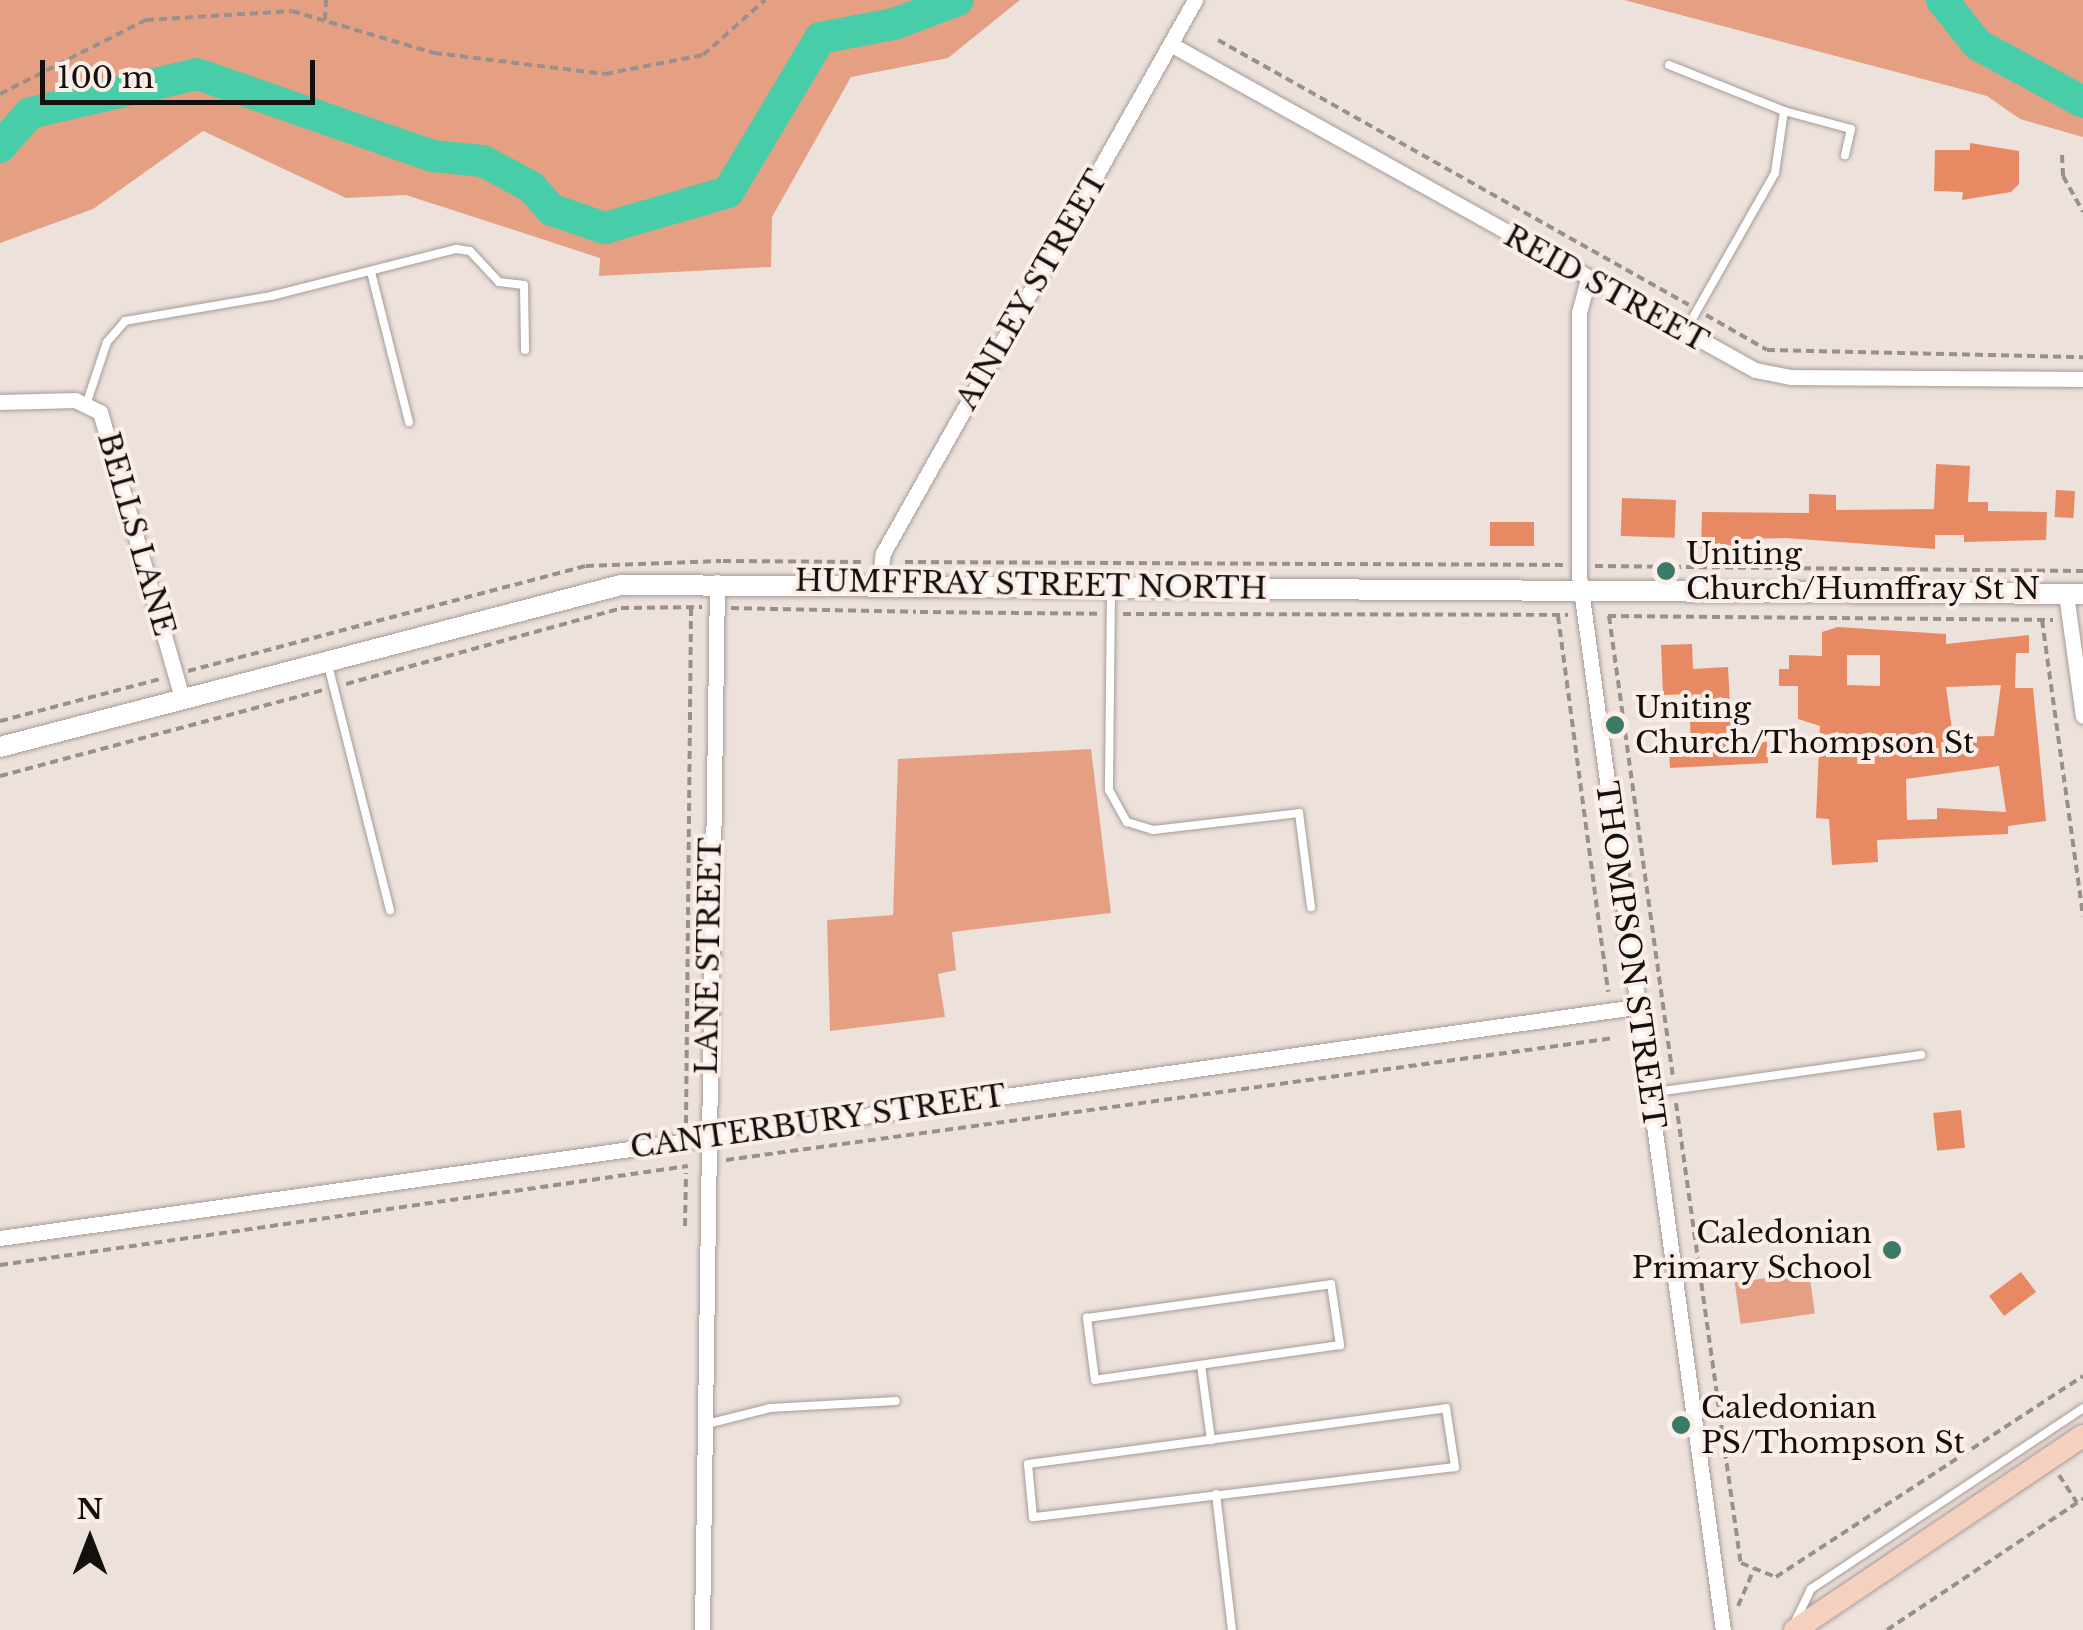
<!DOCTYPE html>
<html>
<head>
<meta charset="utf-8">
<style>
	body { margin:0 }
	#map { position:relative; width:2083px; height:1630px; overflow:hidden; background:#ede1dc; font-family:"Libre Baskerville",serif }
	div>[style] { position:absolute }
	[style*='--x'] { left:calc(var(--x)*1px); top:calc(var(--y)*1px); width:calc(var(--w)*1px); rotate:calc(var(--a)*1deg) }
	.green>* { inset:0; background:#e5a084; transform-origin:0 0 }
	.river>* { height:32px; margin:-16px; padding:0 16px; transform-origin:16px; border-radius:16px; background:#48cda9 }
	.building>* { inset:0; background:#e78a63; transform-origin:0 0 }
	.path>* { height:4px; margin-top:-2px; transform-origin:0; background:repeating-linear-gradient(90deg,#99908c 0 8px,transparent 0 13px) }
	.roads { filter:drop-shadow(0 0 2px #a69b96) drop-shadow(0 0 2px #a69b96) }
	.service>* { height:8px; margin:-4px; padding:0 4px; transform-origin:4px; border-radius:4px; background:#fff }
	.minor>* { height:15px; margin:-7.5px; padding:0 7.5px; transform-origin:7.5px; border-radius:7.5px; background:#fff }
	.tertiary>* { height:20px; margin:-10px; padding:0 10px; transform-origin:10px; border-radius:10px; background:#fff }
	.secondary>* { height:22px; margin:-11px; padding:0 11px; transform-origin:11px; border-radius:11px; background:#f5d0be }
	.dots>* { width:28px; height:28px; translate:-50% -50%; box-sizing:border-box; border:5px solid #fbeee9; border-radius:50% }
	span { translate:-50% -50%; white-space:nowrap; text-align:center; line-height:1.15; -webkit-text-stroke:8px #fbeee9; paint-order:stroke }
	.street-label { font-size:30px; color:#14100e }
	.poi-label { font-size:30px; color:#14100e }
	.left { translate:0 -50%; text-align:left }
	.right { translate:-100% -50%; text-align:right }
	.north { position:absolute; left:40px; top:1490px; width:100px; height:100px; -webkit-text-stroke:8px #fbeee9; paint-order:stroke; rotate:0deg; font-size:28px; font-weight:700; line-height:40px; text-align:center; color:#14100e }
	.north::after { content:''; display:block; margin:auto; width:35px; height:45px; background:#14100e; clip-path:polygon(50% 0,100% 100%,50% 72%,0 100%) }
	.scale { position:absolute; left:40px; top:60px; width:275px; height:45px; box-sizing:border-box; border:5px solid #14100e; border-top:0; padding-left:12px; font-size:30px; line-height:35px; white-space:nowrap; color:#14100e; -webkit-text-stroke:8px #fbeee9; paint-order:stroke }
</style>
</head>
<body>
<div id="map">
	<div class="green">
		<div style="clip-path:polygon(0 0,1020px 0,948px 58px,851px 77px,772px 217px,771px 267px,599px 276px,600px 258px,406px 195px,346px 198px,203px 131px,93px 209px,0 243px)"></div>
		<div style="clip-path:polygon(1624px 0,2083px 0,2083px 137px,2020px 119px,1987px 96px)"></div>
		<div style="clip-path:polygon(1091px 749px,1111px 913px,952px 932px,956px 970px,938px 974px,945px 1017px,830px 1031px,827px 920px,893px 915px,898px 759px)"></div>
		<div style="left:1809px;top:1272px;width:42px;height:75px;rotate:82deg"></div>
	</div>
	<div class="river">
		<div style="--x:1942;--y:0;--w:58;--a:51.3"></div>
		<div style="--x:1978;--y:45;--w:119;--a:28.5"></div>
		<div style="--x:0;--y:147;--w:45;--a:-48.6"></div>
		<div style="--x:30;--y:113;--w:171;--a:-13.1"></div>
		<div style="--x:197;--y:74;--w:249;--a:19.2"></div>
		<div style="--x:432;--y:156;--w:51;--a:5.6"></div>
		<div style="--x:483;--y:161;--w:55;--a:28.4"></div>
		<div style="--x:531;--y:187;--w:31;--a:48"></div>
		<div style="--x:552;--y:210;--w:56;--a:18.8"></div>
		<div style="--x:605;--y:228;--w:128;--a:-16.3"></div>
		<div style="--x:728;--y:192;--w:179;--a:-59.1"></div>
		<div style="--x:820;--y:38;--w:75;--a:-10.7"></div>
		<div style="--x:894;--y:24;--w:68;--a:-20.6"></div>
	</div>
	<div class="building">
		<div style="clip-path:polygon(1970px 143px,2019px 151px,2019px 184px,2011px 192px,1962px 200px,1963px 192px,1934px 191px,1935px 150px,1970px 150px)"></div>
		<div style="clip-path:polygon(1936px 464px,1970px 466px,1968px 502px,1988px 502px,1988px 511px,2047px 512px,2046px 540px,1964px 542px,1964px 535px,1935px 535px,1935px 549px,1786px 538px,1739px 539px,1739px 550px,1701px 549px,1702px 512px,1809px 513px,1809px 494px,1836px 495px,1836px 510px,1934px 509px)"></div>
		<div style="left:2056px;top:490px;width:19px;height:27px;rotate:3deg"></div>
		<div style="left:1622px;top:498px;width:54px;height:38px;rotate:2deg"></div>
		<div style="left:1490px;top:522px;width:44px;height:24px"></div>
		<div style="clip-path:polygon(evenodd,1838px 627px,1946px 634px,1946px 644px,2029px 635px,2029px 653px,2016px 653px,2015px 688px,2033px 688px,2046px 821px,2008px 826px,2008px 834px,1877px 840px,1878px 862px,1832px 865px,1829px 819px,1816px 818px,1820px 726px,1798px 719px,1798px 686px,1779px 686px,1779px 669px,1789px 669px,1789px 655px,1822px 656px,1822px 632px,1838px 627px,1847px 655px,1880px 655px,1880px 686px,1847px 685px,1847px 655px,1838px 627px,2001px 685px,1994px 736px,1953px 737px,1946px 687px,2001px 685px,1838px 627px,1999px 766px,2006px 812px,1937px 808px,1937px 819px,1907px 820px,1906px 779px,1999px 766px)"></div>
		<div style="clip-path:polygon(1692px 644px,1693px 669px,1728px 667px,1732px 744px,1767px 742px,1768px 763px,1670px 768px,1669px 750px,1691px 749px,1689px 694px,1663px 695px,1661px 645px)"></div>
		<div style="left:1961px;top:1110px;width:38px;height:28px;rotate:84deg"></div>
		<div style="left:2021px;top:1272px;width:25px;height:40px;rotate:53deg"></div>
	</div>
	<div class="path">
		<div style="--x:325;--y:20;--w:20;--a:-87"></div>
		<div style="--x:1218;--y:40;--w:540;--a:29.36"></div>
		<div style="--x:0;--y:94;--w:164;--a:-26.9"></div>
		<div style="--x:146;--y:20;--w:146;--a:-3.5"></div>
		<div style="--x:292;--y:11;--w:148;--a:16.5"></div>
		<div style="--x:434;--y:53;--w:172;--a:7"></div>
		<div style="--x:605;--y:74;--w:100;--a:-11"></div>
		<div style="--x:703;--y:55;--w:83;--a:-41.6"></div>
		<div style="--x:2062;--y:155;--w:21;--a:87"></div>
		<div style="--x:2063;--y:176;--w:41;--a:60.9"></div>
		<div style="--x:1706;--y:315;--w:70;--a:29.8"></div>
		<div style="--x:1767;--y:350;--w:316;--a:1.3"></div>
		<div style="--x:723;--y:561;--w:141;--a:0.4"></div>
		<div style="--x:905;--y:562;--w:660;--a:0.26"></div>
		<div style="--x:1595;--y:566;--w:488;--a:0.6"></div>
		<div style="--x:731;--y:608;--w:185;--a:1.2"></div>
		<div style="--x:920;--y:612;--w:178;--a:0.6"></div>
		<div style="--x:1123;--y:614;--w:445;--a:0.1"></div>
		<div style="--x:1558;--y:616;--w:379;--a:82.4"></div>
		<div style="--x:1608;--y:616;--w:445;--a:0.5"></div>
		<div style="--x:1609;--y:616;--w:466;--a:82.1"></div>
		<div style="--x:2042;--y:620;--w:299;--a:82.1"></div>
		<div style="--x:188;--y:671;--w:412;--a:-14.8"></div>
		<div style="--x:586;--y:566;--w:135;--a:-2.1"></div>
		<div style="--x:346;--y:684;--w:285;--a:-15.4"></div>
		<div style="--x:621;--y:608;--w:81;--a:-0.7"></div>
		<div style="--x:0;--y:721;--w:165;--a:-14.7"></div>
		<div style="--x:0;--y:776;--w:334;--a:-14.9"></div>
		<div style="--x:1676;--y:1103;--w:465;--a:82"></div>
		<div style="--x:1741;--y:1563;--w:38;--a:22"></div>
		<div style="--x:1776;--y:1577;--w:367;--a:-33.2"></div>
		<div style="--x:686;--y:1123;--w:515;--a:-89.44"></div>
		<div style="--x:726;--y:1160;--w:896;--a:-7.82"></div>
		<div style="--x:685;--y:1226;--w:53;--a:-88.9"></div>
		<div style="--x:0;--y:1265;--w:695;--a:-8.19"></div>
		<div style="--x:2059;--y:1475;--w:33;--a:57"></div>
		<div style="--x:1738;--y:1606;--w:40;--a:-66.6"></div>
		<div style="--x:1887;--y:1630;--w:236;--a:-33.8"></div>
	</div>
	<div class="roads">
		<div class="service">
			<div style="--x:1669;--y:65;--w:124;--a:21.8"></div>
			<div style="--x:1784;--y:111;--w:63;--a:98.3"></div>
			<div style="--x:1775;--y:173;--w:184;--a:119.6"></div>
			<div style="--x:1784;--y:111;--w:69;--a:15"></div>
			<div style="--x:1851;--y:129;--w:27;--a:103"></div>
			<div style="--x:371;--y:272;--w:155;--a:75.8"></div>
			<div style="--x:87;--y:402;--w:63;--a:-71.6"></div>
			<div style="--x:107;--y:342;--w:28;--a:-49"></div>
			<div style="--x:125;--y:321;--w:148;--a:-9.7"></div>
			<div style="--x:271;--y:296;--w:191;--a:-14.3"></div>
			<div style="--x:456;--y:249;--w:14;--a:8"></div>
			<div style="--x:470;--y:251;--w:42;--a:46.9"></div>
			<div style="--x:499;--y:282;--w:25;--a:7"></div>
			<div style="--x:524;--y:285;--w:65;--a:89.1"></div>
			<div style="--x:1111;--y:591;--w:199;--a:90.6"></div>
			<div style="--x:1109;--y:790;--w:37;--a:61"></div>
			<div style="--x:1127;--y:822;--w:27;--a:17"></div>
			<div style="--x:1153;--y:830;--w:147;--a:-6.6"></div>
			<div style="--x:1299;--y:813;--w:95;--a:82.7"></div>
			<div style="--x:328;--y:665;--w:253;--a:75.8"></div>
			<div style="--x:1649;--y:1093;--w:275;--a:-8"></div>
			<div style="--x:1331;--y:1284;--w:62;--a:81.6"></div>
			<div style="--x:1340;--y:1345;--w:247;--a:171.9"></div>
			<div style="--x:1095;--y:1380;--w:63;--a:-97.4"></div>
			<div style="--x:1087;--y:1318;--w:246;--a:-7.9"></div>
			<div style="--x:1201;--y:1365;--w:76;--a:82.4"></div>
			<div style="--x:1446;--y:1408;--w:60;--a:81.3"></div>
			<div style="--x:1455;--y:1467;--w:425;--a:173.2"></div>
			<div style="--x:1033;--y:1517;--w:53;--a:-95.4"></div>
			<div style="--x:1028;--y:1464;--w:422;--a:-7.6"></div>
			<div style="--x:703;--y:1425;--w:69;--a:-14.2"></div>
			<div style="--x:770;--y:1408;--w:126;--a:-3.2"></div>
			<div style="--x:1216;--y:1494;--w:137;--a:83.3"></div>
			<div style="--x:1793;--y:1626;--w:41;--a:-64.1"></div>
			<div style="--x:1811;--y:1589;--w:327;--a:-33.6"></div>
		</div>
		<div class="minor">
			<div style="--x:1172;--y:45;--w:667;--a:29.14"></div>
			<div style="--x:1755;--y:370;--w:37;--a:11"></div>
			<div style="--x:1791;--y:377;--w:292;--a:0.4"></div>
			<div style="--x:1588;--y:279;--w:35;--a:105"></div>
			<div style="--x:1579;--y:313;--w:262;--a:90"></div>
			<div style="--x:1579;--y:575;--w:1065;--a:82.23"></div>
			<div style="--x:0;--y:402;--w:75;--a:-1.5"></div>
			<div style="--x:75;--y:400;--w:28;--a:26"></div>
			<div style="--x:100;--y:412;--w:298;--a:74"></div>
			<div style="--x:879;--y:584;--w:31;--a:-83"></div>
			<div style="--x:883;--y:553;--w:635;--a:-60.57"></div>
			<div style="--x:2066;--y:594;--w:123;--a:82.1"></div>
			<div style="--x:0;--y:1238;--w:1651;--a:-8.04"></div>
			<div style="--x:702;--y:1630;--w:1048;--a:-89.18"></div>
		</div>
		<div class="tertiary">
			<div style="--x:0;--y:747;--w:642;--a:-14.62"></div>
			<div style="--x:621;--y:585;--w:1462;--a:0.35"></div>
		</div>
		<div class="secondary">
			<div style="--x:1795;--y:1630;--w:347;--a:-34"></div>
		</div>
	</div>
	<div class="dots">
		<div style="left:1666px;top:571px;background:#3b7a67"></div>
		<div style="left:1615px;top:725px;background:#3b7a67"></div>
		<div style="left:1892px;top:1250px;background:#3b7a67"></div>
		<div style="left:1681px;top:1425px;background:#3b7a67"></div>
	</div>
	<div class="street-label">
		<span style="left:1606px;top:289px;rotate:29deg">REID STREET</span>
		<span style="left:1032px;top:290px;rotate:-60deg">AINLEY STREET</span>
		<span style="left:136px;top:534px;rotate:74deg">BELLS LANE</span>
		<span style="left:1031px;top:585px;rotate:1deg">HUMFFRAY STREET NORTH</span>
		<span style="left:1630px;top:955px;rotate:82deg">THOMPSON STREET</span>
		<span style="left:709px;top:956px;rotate:-89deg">LANE STREET</span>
		<span style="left:818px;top:1122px;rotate:-8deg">CANTERBURY STREET</span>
	</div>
	<div class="poi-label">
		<span class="left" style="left:1686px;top:571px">Uniting<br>Church/Humffray St N</span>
		<span class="left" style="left:1635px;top:725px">Uniting<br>Church/Thompson St</span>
		<span class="right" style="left:1872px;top:1250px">Caledonian<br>Primary School</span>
		<span class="left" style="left:1701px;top:1425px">Caledonian<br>PS/Thompson St</span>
	</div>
	<div class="north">N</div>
	<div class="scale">100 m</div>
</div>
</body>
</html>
